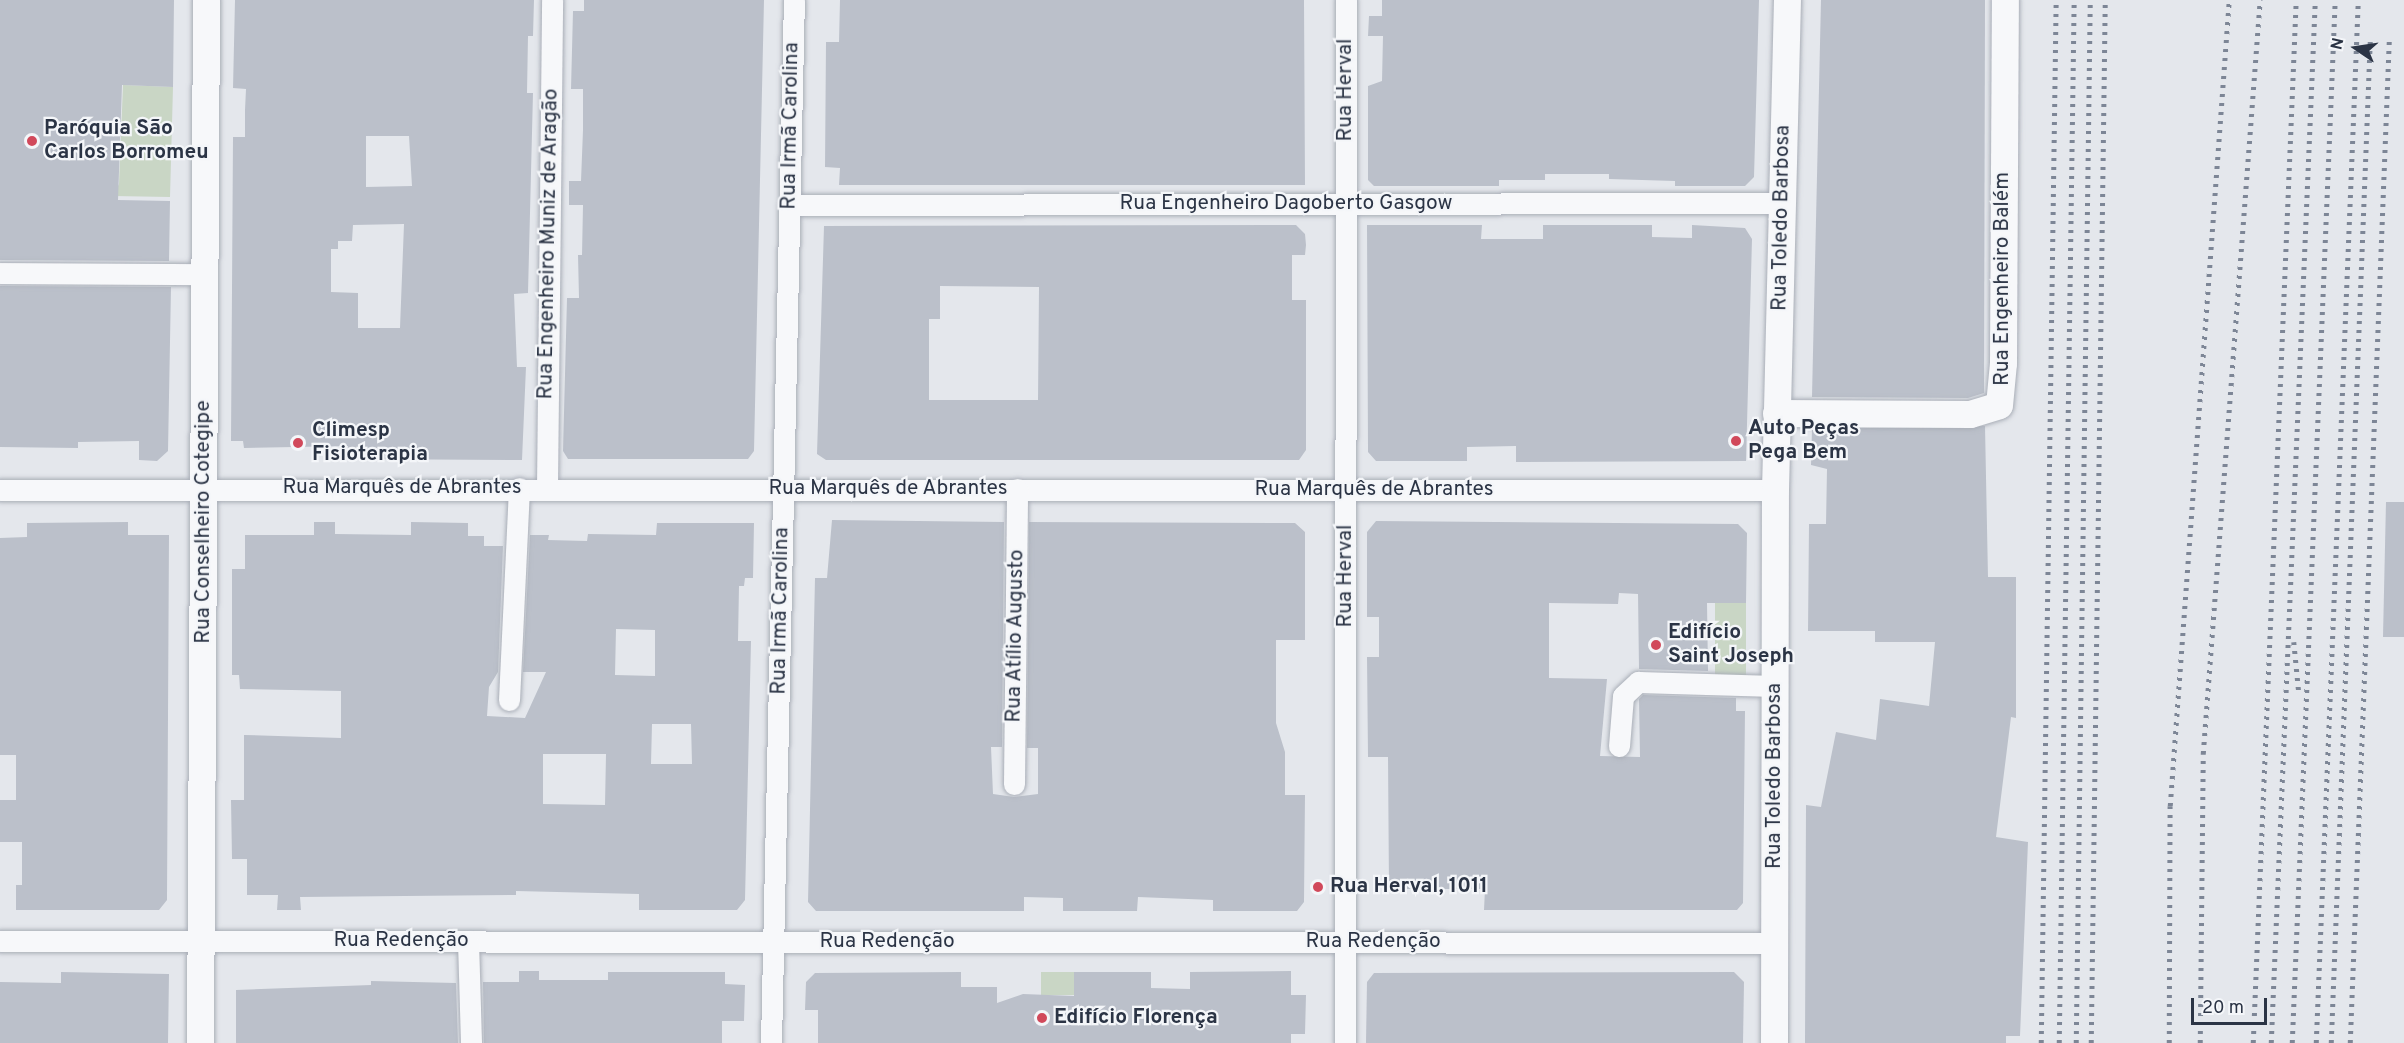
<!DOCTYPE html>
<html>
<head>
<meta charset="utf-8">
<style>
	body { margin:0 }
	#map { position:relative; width:2404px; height:1043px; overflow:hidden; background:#e4e7ec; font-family:Overpass,sans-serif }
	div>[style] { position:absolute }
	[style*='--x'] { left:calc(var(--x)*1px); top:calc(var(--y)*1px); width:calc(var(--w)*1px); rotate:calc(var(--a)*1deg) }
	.green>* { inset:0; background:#c9d6c5; transform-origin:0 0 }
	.building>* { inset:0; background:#bbc0ca }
	.roads { filter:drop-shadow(0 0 2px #a9aeb7) drop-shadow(0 0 2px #a9aeb7) }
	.minor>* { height:21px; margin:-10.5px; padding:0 10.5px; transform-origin:10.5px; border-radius:10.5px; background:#f7f8fa }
	.tertiary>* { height:27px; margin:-13.5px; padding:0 13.5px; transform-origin:13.5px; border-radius:13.5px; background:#f7f8fa }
	.rail>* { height:4.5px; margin-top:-2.25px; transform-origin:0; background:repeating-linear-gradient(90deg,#7d8696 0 3px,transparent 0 9px) }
	.dots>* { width:16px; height:16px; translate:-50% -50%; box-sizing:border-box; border:3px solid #f4f6f9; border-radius:50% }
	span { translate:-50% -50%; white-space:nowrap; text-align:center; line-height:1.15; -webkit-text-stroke:4.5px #f4f6f9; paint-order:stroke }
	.street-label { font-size:21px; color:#2b3445 }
	.poi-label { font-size:21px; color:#2b3445; font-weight:700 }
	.left { translate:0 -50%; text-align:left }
	.north { position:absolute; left:2326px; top:18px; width:60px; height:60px; -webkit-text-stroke:4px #f4f6f9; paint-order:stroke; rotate:283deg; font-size:16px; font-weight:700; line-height:24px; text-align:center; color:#2b3445 }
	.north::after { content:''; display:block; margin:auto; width:21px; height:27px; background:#2b3445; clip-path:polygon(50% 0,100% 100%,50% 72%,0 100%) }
	.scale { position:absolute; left:2191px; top:998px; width:76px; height:27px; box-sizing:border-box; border:3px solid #2b3445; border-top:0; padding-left:8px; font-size:18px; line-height:21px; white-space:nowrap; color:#2b3445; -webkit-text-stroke:4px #f4f6f9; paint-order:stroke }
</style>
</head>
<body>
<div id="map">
	<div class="green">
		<div style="clip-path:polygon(123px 85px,173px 87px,170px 197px,113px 196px,119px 184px)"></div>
		<div style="left:1715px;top:603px;width:31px;height:77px"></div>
		<div style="left:1041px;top:972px;width:33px;height:23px"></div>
	</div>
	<div class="building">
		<div style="clip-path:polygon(0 0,174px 0,173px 87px,122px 85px,118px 200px,170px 201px,169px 261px,0 260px)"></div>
		<div style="clip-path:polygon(evenodd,235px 0,534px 0,533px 36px,528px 36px,527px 93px,533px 93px,528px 293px,514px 294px,517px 367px,526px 367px,522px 460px,349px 459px,348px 446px,244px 448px,243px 441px,231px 441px,233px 137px,245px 137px,245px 110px,246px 89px,233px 88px,235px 0,366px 136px,409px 136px,412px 186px,366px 187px,366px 136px,235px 0,404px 224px,400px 328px,358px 328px,358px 293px,331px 292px,331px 249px,338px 249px,338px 241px,352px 241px,353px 225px,404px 224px)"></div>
		<div style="clip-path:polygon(584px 0,764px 0,754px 451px,748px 459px,568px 459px,563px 451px,567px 298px,579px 298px,578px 255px,582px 255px,583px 205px,569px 205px,569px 181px,581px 181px,583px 130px,583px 89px,571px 89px,573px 11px,584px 11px)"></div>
		<div style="clip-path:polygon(840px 0,1304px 0,1305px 185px,839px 185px,840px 168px,825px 167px,826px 42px,839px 42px)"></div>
		<div style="clip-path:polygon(1382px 0,1759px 0,1754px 177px,1745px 186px,1675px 186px,1675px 181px,1609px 179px,1609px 174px,1545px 174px,1545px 180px,1499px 180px,1499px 186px,1374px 186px,1368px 180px,1368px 86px,1382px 81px,1383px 36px,1368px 36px,1369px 16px,1382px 16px)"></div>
		<div style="clip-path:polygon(1821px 0,1985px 0,1984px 393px,1968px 398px,1812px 397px)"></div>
		<div style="clip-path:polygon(evenodd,1296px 225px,1305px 234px,1306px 245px,1305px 255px,1292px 255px,1292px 300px,1306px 300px,1306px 450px,1299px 460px,826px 460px,817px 454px,824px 226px,1296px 225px,940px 286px,1039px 287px,1038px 400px,929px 400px,929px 319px,940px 319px,940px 286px)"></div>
		<div style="clip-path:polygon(1367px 225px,1482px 225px,1481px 239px,1543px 239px,1543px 225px,1652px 225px,1652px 237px,1692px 238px,1692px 225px,1745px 228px,1752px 239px,1746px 461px,1516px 462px,1516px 446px,1467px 447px,1467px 461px,1376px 461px,1368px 452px)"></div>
		<div style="clip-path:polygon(0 286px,171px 287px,168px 451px,157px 461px,139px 460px,139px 441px,78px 442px,78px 448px,0 447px)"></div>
		<div style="clip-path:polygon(1985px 426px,1988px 577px,2016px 577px,2016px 718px,2011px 717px,1996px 837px,2028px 842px,2020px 1036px,2006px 1036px,2006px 1043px,1805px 1043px,1806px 805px,1821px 807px,1836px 732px,1876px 740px,1880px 699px,1929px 706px,1935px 642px,1875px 642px,1875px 631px,1808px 631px,1809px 524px,1826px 524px,1827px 469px,1811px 465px,1812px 429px)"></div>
		<div style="clip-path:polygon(2386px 502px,2404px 502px,2404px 637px,2383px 637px)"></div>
		<div style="clip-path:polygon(832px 520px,1004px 522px,1002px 747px,991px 747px,993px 794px,1014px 797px,1038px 794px,1038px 748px,1027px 748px,1029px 522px,1295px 523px,1305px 532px,1305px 640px,1276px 640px,1276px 723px,1285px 752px,1285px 795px,1305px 795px,1304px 902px,1297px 911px,1213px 911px,1213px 900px,1138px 897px,1137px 911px,1063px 911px,1063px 898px,1024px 897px,1024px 911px,816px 911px,808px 902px,815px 578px,827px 578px)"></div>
		<div style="clip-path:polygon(1376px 521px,1738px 524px,1747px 533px,1746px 603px,1707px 603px,1708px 671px,1639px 669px,1638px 594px,1619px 593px,1618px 604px,1549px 603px,1549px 678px,1607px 679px,1600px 756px,1640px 757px,1639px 699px,1643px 695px,1736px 698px,1736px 711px,1745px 711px,1743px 903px,1737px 910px,1484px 910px,1485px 889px,1389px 889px,1388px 757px,1368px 757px,1367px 657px,1379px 657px,1379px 617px,1367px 617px,1367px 532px)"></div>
		<div style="clip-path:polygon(128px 522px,128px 535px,169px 535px,167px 900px,159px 910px,16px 910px,16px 885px,22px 885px,22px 842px,0 842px,0 800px,16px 800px,16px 755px,0 755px,0 538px,27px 537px,27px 523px)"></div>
		<div style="clip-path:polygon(evenodd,314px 522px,335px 522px,335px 534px,411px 535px,411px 522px,468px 523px,468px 536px,484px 536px,484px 546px,503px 546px,498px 672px,489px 687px,487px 716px,525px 718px,546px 672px,523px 672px,530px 535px,549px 535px,548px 540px,587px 541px,588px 534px,656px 535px,657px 523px,754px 523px,753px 578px,745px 578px,744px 586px,739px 586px,738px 641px,751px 641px,745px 900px,737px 910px,639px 910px,639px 894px,516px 891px,516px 895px,300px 897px,301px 910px,277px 910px,278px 895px,247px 895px,247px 859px,232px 859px,231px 800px,244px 800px,244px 735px,341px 738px,341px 691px,240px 689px,239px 675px,232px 675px,232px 569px,245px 569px,245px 535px,314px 535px,314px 522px,616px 629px,655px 630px,655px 676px,615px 675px,616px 629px,314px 522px,652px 724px,691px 724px,692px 764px,651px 764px,652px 724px,314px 522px,543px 754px,606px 754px,605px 805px,543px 804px,543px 754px)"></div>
		<div style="clip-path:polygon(519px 971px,539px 971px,539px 980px,608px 980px,608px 972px,725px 972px,725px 984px,745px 985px,744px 1021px,722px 1021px,722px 1043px,484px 1043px,483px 982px,519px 982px)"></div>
		<div style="clip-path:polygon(1291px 971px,1291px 995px,1306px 995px,1305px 1034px,1291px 1034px,1291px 1043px,818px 1043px,818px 1010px,805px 1010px,806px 982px,815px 973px,961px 972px,961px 987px,997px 987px,997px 1003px,1023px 994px,1074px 996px,1074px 972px,1151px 972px,1151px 988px,1190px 989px,1190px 972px)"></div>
		<div style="clip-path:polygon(61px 972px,169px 974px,168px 1043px,0 1043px,0 982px,61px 983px)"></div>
		<div style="clip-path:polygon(1734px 972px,1744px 982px,1743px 1043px,1366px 1043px,1367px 982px,1374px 973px)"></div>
		<div style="clip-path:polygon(371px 981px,456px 983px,458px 1043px,236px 1043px,236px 990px,371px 985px)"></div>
	</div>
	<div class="roads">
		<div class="minor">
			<div style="--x:790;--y:205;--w:992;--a:-0.12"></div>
			<div style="--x:0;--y:273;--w:205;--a:0.3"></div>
			<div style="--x:547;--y:488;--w:488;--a:-89.4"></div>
			<div style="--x:0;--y:490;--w:1775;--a:0"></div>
			<div style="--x:509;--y:700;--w:212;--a:-87.3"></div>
			<div style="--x:1619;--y:746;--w:50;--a:-85.4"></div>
			<div style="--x:1623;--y:696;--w:21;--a:-43"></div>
			<div style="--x:1638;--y:682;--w:137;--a:1.7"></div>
			<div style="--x:1014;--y:784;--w:295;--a:-89.4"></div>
			<div style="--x:0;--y:941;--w:1775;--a:0.06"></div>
			<div style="--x:468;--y:941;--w:102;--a:88.3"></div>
			<div style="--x:771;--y:1043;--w:1043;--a:-88.74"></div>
			<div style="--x:1345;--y:1043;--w:1043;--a:-89.95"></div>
		</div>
		<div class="tertiary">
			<div style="--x:1776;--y:413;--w:194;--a:0.3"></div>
			<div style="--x:1970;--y:414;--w:30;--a:-17"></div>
			<div style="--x:1999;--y:405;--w:42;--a:-84.6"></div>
			<div style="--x:2003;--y:363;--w:363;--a:-89.7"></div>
			<div style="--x:200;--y:1043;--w:1043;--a:-89.67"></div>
			<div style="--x:1774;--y:1043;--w:553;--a:-89.9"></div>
			<div style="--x:1775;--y:490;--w:490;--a:-88.6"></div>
		</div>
	</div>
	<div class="rail">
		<div style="--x:2294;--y:642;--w:51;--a:84.4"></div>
		<div style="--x:2041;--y:1043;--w:1043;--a:-89.18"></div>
		<div style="--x:2059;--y:1043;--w:1043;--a:-89.18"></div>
		<div style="--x:2076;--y:1043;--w:1043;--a:-89.23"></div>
		<div style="--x:2091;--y:1043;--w:1043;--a:-89.23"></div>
		<div style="--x:2169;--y:1043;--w:237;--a:-89.8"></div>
		<div style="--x:2170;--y:806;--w:808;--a:-85.81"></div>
		<div style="--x:2200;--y:1043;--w:289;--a:-89.4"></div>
		<div style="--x:2203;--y:754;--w:756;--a:-85.68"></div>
		<div style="--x:2253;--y:1043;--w:1044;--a:-87.64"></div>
		<div style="--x:2271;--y:1043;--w:1044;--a:-87.58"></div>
		<div style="--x:2292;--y:1043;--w:1044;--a:-87.64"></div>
		<div style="--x:2316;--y:1043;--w:1044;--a:-87.69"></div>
		<div style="--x:2331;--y:1043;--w:1003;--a:-87.77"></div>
		<div style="--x:2350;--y:1043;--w:1004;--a:-87.77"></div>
	</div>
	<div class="dots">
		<div style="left:32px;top:141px;background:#d1495b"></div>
		<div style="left:1736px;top:441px;background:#d1495b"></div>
		<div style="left:298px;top:443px;background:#d1495b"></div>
		<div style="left:1656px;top:645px;background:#d1495b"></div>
		<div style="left:1318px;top:887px;background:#d1495b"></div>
		<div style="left:1042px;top:1018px;background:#d1495b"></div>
	</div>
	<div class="street-label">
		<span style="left:1346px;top:90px;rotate:-90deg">Rua Herval</span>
		<span style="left:791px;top:126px;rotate:-89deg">Rua Irmã Carolina</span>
		<span style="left:1286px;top:204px">Rua Engenheiro Dagoberto Gasgow</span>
		<span style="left:1782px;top:218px;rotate:-89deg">Rua Toledo Barbosa</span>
		<span style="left:549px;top:244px;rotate:-89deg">Rua Engenheiro Muniz de Aragão</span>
		<span style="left:2003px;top:279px;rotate:-90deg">Rua Engenheiro Balém</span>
		<span style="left:402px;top:488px">Rua Marquês de Abrantes</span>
		<span style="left:888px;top:489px">Rua Marquês de Abrantes</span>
		<span style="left:1374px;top:490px">Rua Marquês de Abrantes</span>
		<span style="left:204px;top:522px;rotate:-90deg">Rua Conselheiro Cotegipe</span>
		<span style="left:1346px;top:576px;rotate:-90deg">Rua Herval</span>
		<span style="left:781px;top:611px;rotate:-89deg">Rua Irmã Carolina</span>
		<span style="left:1016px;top:636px;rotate:-89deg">Rua Atílio Augusto</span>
		<span style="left:1775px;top:776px;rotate:-90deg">Rua Toledo Barbosa</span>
		<span style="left:401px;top:941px">Rua Redenção</span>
		<span style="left:887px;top:942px">Rua Redenção</span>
		<span style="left:1373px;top:942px">Rua Redenção</span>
	</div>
	<div class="poi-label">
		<span class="left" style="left:44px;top:141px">Paróquia São<br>Carlos Borromeu</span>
		<span class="left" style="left:1748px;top:441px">Auto Peças<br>Pega Bem</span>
		<span class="left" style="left:312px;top:443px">Climesp<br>Fisioterapia</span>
		<span class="left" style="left:1668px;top:645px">Edifício<br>Saint Joseph</span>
		<span class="left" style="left:1330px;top:887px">Rua Herval, 1011</span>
		<span class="left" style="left:1054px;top:1018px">Edifício Florença</span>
	</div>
	<div class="north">N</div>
	<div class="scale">20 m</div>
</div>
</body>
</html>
